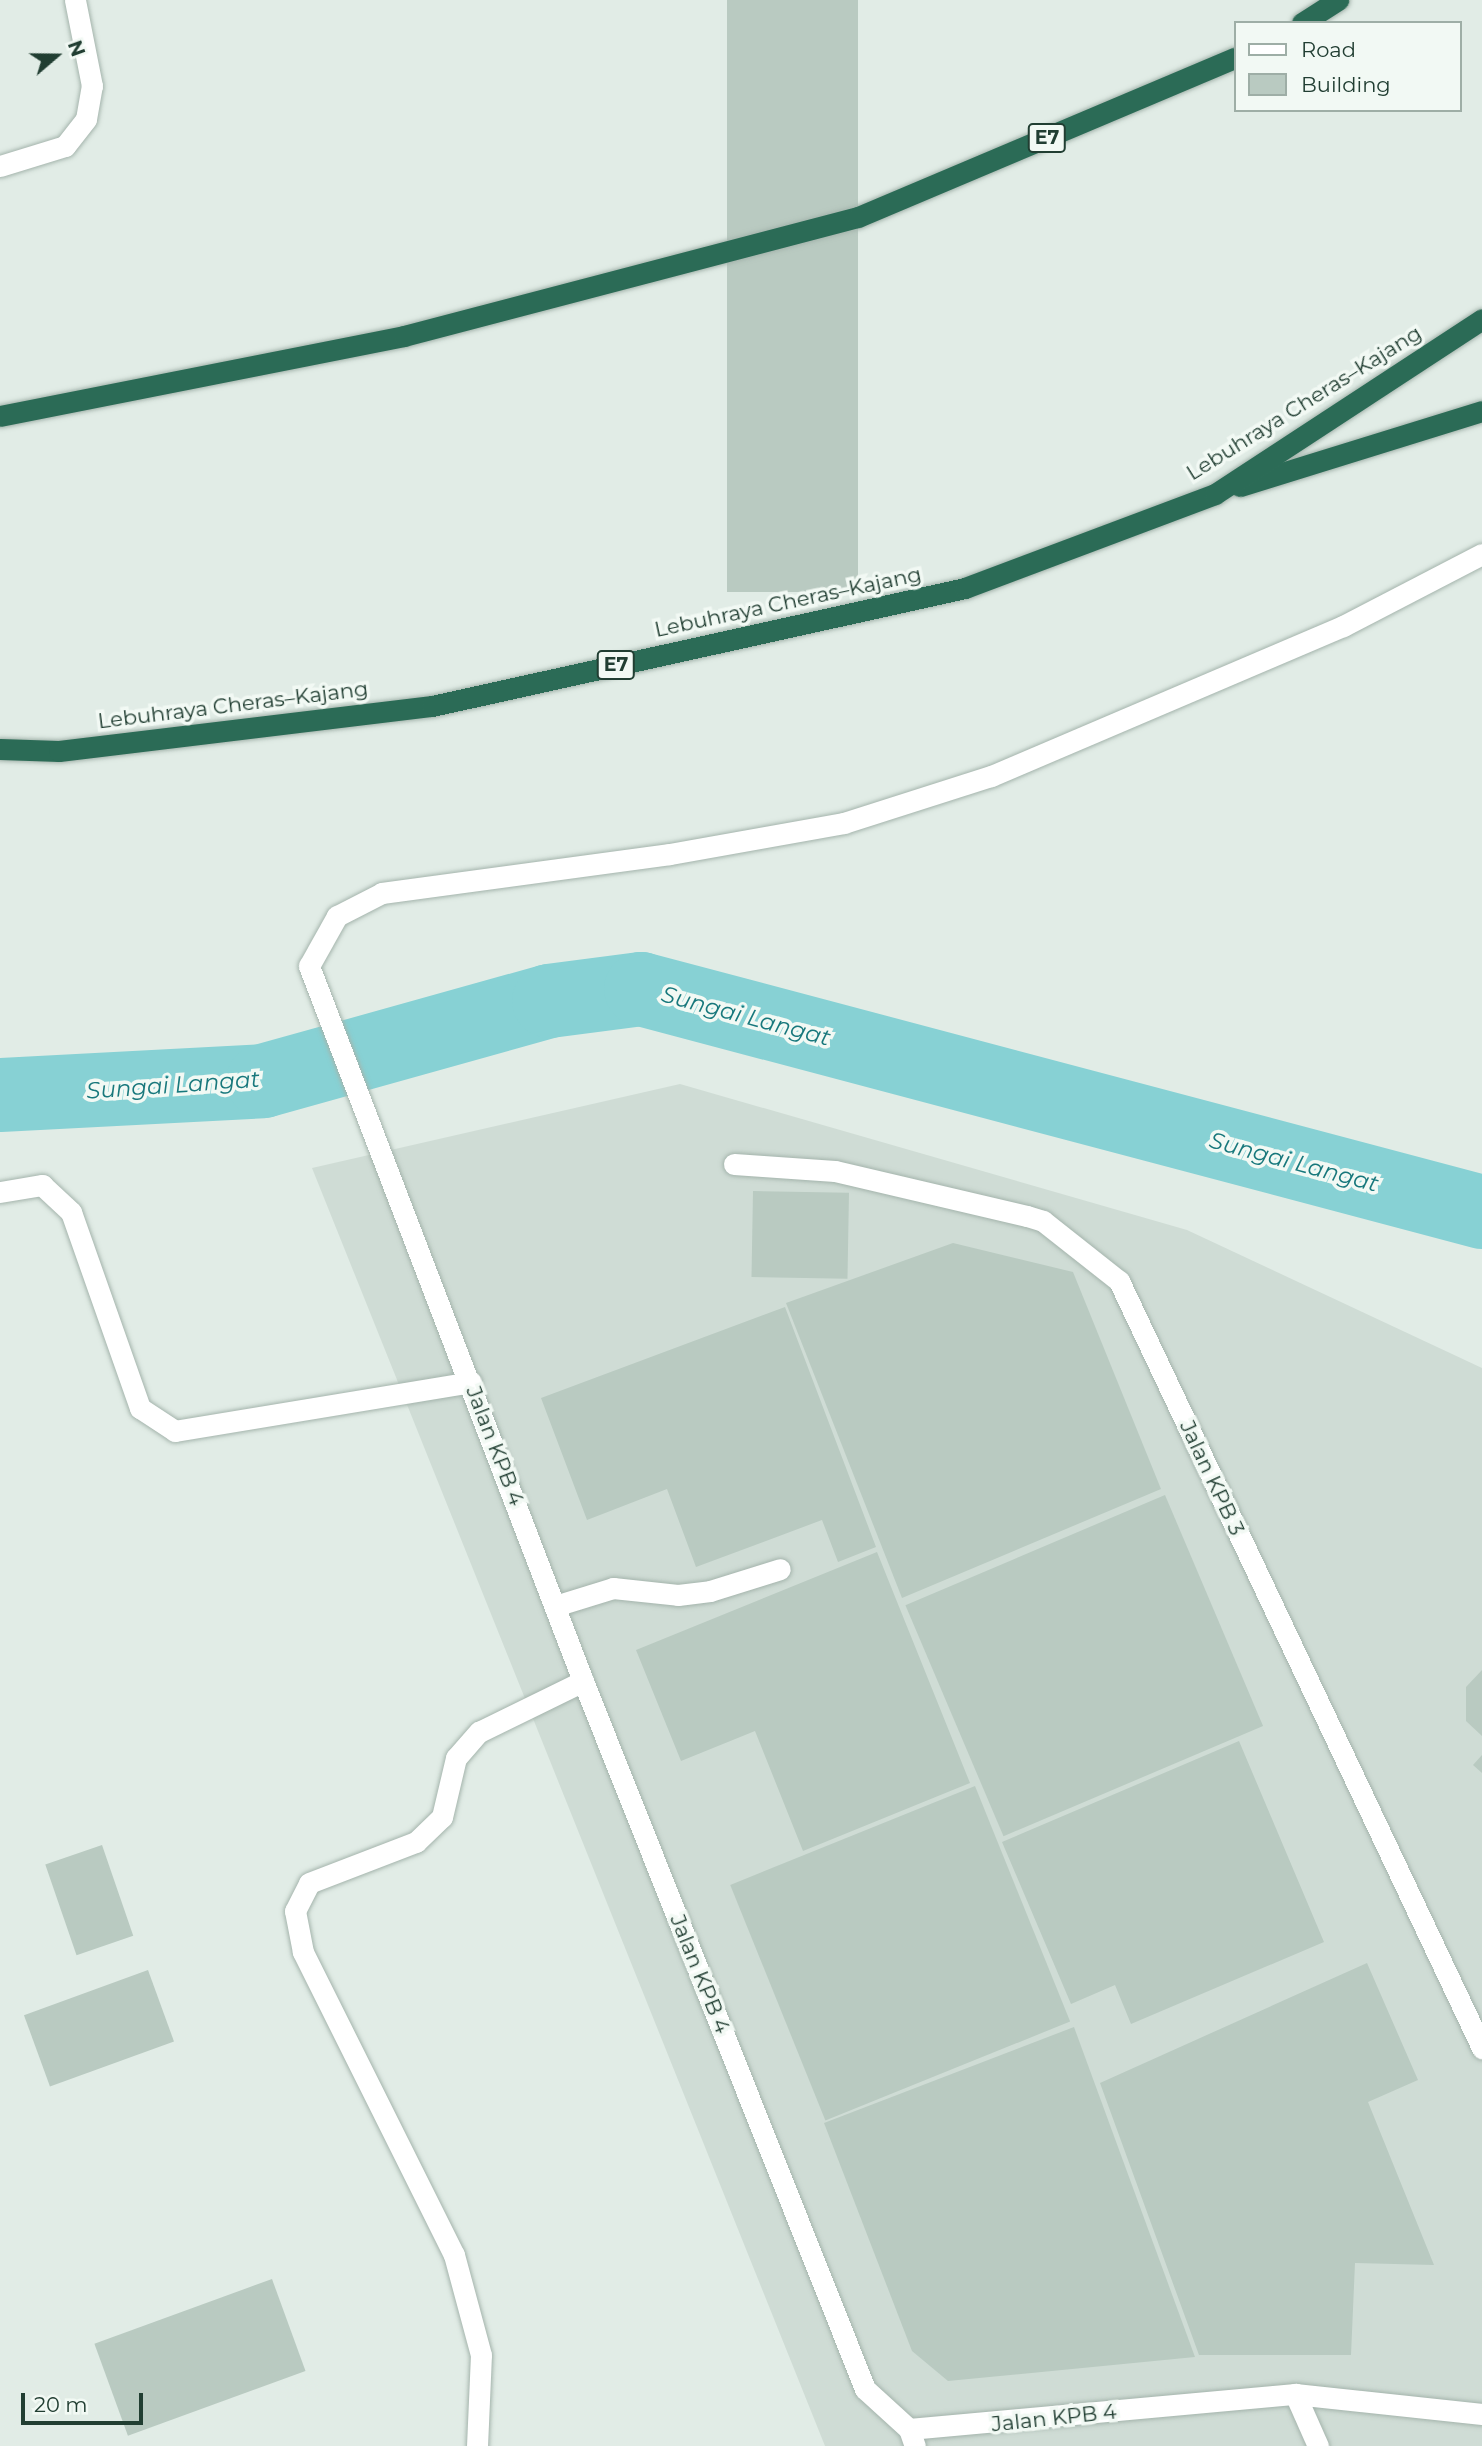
<!DOCTYPE html>
<html>
<head>
<meta charset="utf-8">
<style>
	body { margin:0 }
	#map { position:relative; width:1482px; height:2446px; overflow:hidden; background:#e1ece6; font-family:Montserrat,sans-serif }
	div>[style] { position:absolute }
	[style*='--x'] { left:calc(var(--x)*1px); top:calc(var(--y)*1px); width:calc(var(--w)*1px); rotate:calc(var(--a)*1deg) }
	.built>* { inset:0; background:#cfdcd5 }
	.river>* { height:74px; margin:-37px; padding:0 37px; transform-origin:37px; border-radius:37px; background:#87d1d4 }
	.building>* { inset:0; background:#b9cac1; transform-origin:0 0 }
	.roads { filter:drop-shadow(0 0 2px #a4b4ac) drop-shadow(0 0 2px #a4b4ac) }
	.service>* { height:21px; margin:-10.5px; padding:0 10.5px; transform-origin:10.5px; border-radius:10.5px; background:#fff }
	.minor>* { height:21px; margin:-10.5px; padding:0 10.5px; transform-origin:10.5px; border-radius:10.5px; background:#fff }
	.motorway>* { height:21px; margin:-10.5px; padding:0 10.5px; transform-origin:10.5px; border-radius:10.5px; background:#2b6b56 }
	span { translate:-50% -50%; white-space:nowrap; text-align:center; line-height:1.15; -webkit-text-stroke:7px #f2f9f4; paint-order:stroke }
	.shield-label span { padding:2px 5px; background:#f2f9f4; border:2px solid; border-radius:5px; -webkit-text-stroke-width:0 }
	.shield-label { font-size:19px; color:#213e32; font-weight:700 }
	.street-label { font-size:21px; color:#213e32 }
	.water-label { font-size:23px; color:#18787c; font-style:italic }
	.legend { position:absolute; left:1234px; top:21px; width:228px; height:91px; box-sizing:border-box; background:#f2f9f4; border:2px solid #9eaea6; margin:0; padding:9px 12px; list-style:none; font-size:21px; color:#213e32 }
	.legend li { display:flex; align-items:center; gap:14px; height:35px }
	.legend b { width:35px; border:2px solid #9eaea6 }
	.north { position:absolute; left:21px; top:21px; width:70px; height:70px; -webkit-text-stroke:5px #f2f9f4; paint-order:stroke; rotate:70deg; font-size:19px; font-weight:700; line-height:28px; text-align:center; color:#213e32 }
	.north::after { content:''; display:block; margin:auto; width:24px; height:32px; background:#213e32; clip-path:polygon(50% 0,100% 100%,50% 72%,0 100%) }
	.scale { position:absolute; left:21px; top:2393px; width:122px; height:32px; box-sizing:border-box; border:4px solid #213e32; border-top:0; padding-left:9px; font-size:21px; line-height:24px; white-space:nowrap; color:#213e32; -webkit-text-stroke:5px #f2f9f4; paint-order:stroke }
</style>
</head>
<body>
<div id="map">
	<div class="built">
		<div style="clip-path:polygon(680px 1084px,1187px 1230px,1482px 1368px,1482px 2446px,825px 2446px,312px 1168px)"></div>
	</div>
	<div class="river">
		<div style="--x:0;--y:1095;--w:263;--a:-3"></div>
		<div style="--x:263;--y:1081;--w:297;--a:-15.6"></div>
		<div style="--x:549;--y:1001;--w:93;--a:-7.4"></div>
		<div style="--x:641;--y:989;--w:870;--a:14.85"></div>
	</div>
	<div class="building">
		<div style="left:727px;top:0;width:131px;height:592px"></div>
		<div style="left:753px;top:1191px;width:96px;height:86px;rotate:1deg"></div>
		<div style="clip-path:polygon(953px 1243px,1073px 1272px,1161px 1489px,902px 1598px,786px 1303px)"></div>
		<div style="clip-path:polygon(785px 1307px,876px 1547px,838px 1562px,822px 1520px,696px 1567px,667px 1489px,587px 1520px,541px 1398px)"></div>
		<div style="left:1165px;top:1495px;width:251px;height:282px;rotate:67deg"></div>
		<div style="clip-path:polygon(877px 1552px,970px 1783px,803px 1851px,755px 1731px,681px 1761px,636px 1650px)"></div>
		<div style="clip-path:polygon(1482px 1670px,1482px 1736px,1466px 1721px,1466px 1687px)"></div>
		<div style="clip-path:polygon(1239px 1741px,1324px 1942px,1131px 2024px,1115px 1985px,1071px 2004px,1002px 1842px)"></div>
		<div style="clip-path:polygon(1482px 1755px,1482px 1773px,1473px 1765px)"></div>
		<div style="left:975px;top:1786px;width:254px;height:264px;rotate:68deg"></div>
		<div style="left:102px;top:1845px;width:96px;height:60px;rotate:71deg"></div>
		<div style="clip-path:polygon(1367px 1963px,1418px 2080px,1368px 2102px,1434px 2265px,1355px 2263px,1351px 2355px,1199px 2355px,1100px 2083px)"></div>
		<div style="left:148px;top:1970px;width:76px;height:132px;rotate:70deg"></div>
		<div style="clip-path:polygon(1074px 2027px,1195px 2357px,948px 2381px,912px 2351px,824px 2123px)"></div>
		<div style="left:272px;top:2279px;width:98px;height:189px;rotate:70deg"></div>
	</div>
	<div class="roads">
		<div class="service">
			<div style="--x:0;--y:166;--w:68;--a:-17.1"></div>
			<div style="--x:65;--y:146;--w:34;--a:-52"></div>
			<div style="--x:86;--y:119;--w:34;--a:-80"></div>
			<div style="--x:92;--y:86;--w:88;--a:-101.2"></div>
			<div style="--x:734;--y:1164;--w:101;--a:4"></div>
			<div style="--x:835;--y:1171;--w:197;--a:13.2"></div>
			<div style="--x:1027;--y:1216;--w:17;--a:17"></div>
			<div style="--x:1043;--y:1221;--w:97;--a:38.3"></div>
			<div style="--x:1119;--y:1281;--w:849;--a:64.67"></div>
			<div style="--x:0;--y:1192;--w:43;--a:-9.5"></div>
			<div style="--x:42;--y:1185;--w:40;--a:43"></div>
			<div style="--x:71;--y:1212;--w:208;--a:70.6"></div>
			<div style="--x:140;--y:1408;--w:42;--a:33.3"></div>
			<div style="--x:175;--y:1431;--w:300;--a:-9.4"></div>
			<div style="--x:555;--y:1606;--w:61;--a:-17.2"></div>
			<div style="--x:613;--y:1588;--w:65;--a:6.1"></div>
			<div style="--x:678;--y:1595;--w:32;--a:-7"></div>
			<div style="--x:710;--y:1591;--w:73;--a:-17.4"></div>
			<div style="--x:1295;--y:2394;--w:57;--a:66.1"></div>
			<div style="--x:909;--y:2429;--w:18;--a:71"></div>
			<div style="--x:477;--y:2446;--w:91;--a:-87.5"></div>
			<div style="--x:481;--y:2355;--w:104;--a:-105.1"></div>
			<div style="--x:454;--y:2255;--w:339;--a:-116.5"></div>
			<div style="--x:303;--y:1952;--w:42;--a:-101"></div>
			<div style="--x:295;--y:1911;--w:31;--a:-63"></div>
			<div style="--x:309;--y:1883;--w:115;--a:-21"></div>
			<div style="--x:416;--y:1842;--w:36;--a:-44"></div>
			<div style="--x:442;--y:1817;--w:61;--a:-76.7"></div>
			<div style="--x:456;--y:1758;--w:35;--a:-49"></div>
			<div style="--x:479;--y:1732;--w:116;--a:-26.1"></div>
		</div>
		<div class="minor">
			<div style="--x:1482;--y:554;--w:157;--a:152.6"></div>
			<div style="--x:1343;--y:626;--w:383;--a:156.9"></div>
			<div style="--x:991;--y:776;--w:154;--a:162.3"></div>
			<div style="--x:844;--y:823;--w:177;--a:169.9"></div>
			<div style="--x:670;--y:854;--w:291;--a:172.3"></div>
			<div style="--x:382;--y:893;--w:51;--a:152.9"></div>
			<div style="--x:337;--y:916;--w:57;--a:119.2"></div>
			<div style="--x:309;--y:966;--w:766;--a:69.03"></div>
			<div style="--x:583;--y:1681;--w:762;--a:68.28"></div>
			<div style="--x:865;--y:2389;--w:59;--a:42.3"></div>
			<div style="--x:909;--y:2429;--w:388;--a:-5.2"></div>
			<div style="--x:1295;--y:2394;--w:188;--a:6.1"></div>
		</div>
		<div class="motorway">
			<div style="--x:1302;--y:23;--w:43;--a:-32.6"></div>
			<div style="--x:0;--y:416;--w:412;--a:-11.2"></div>
			<div style="--x:404;--y:336;--w:469;--a:-14.7"></div>
			<div style="--x:858;--y:217;--w:409;--a:-22.9"></div>
			<div style="--x:1240;--y:486;--w:253;--a:-17.2"></div>
			<div style="--x:0;--y:749;--w:59;--a:1.9"></div>
			<div style="--x:59;--y:751;--w:376;--a:-6.9"></div>
			<div style="--x:432;--y:706;--w:546;--a:-12.48"></div>
			<div style="--x:965;--y:588;--w:267;--a:-20.6"></div>
			<div style="--x:1215;--y:494;--w:319;--a:-33.2"></div>
		</div>
	</div>
	<div class="shield-label">
		<span style="left:1047px;top:138px">E7</span>
		<span style="left:616px;top:665px">E7</span>
	</div>
	<div class="street-label">
		<span style="left:1304px;top:403px;rotate:-32deg">Lebuhraya Cheras–Kajang</span>
		<span style="left:788px;top:602px;rotate:-12deg">Lebuhraya Cheras–Kajang</span>
		<span style="left:233px;top:705px;rotate:-7deg">Lebuhraya Cheras–Kajang</span>
		<span style="left:495px;top:1446px;rotate:69deg">Jalan KPB 4</span>
		<span style="left:1212px;top:1478px;rotate:65deg">Jalan KPB 3</span>
		<span style="left:700px;top:1974px;rotate:68deg">Jalan KPB 4</span>
		<span style="left:1054px;top:2418px;rotate:-6deg">Jalan KPB 4</span>
	</div>
	<div class="water-label">
		<span style="left:746px;top:1016px;rotate:15deg">Sungai Langat</span>
		<span style="left:173px;top:1085px;rotate:-4deg">Sungai Langat</span>
		<span style="left:1294px;top:1162px;rotate:15deg">Sungai Langat</span>
	</div>
	<ul class="legend">
	<li><b style="height:9px;background:#fff"></b>Road</li>
	<li><b style="height:19px;background:#b9cac1"></b>Building</li>
	</ul>
	<div class="north">N</div>
	<div class="scale">20 m</div>
</div>
</body>
</html>
